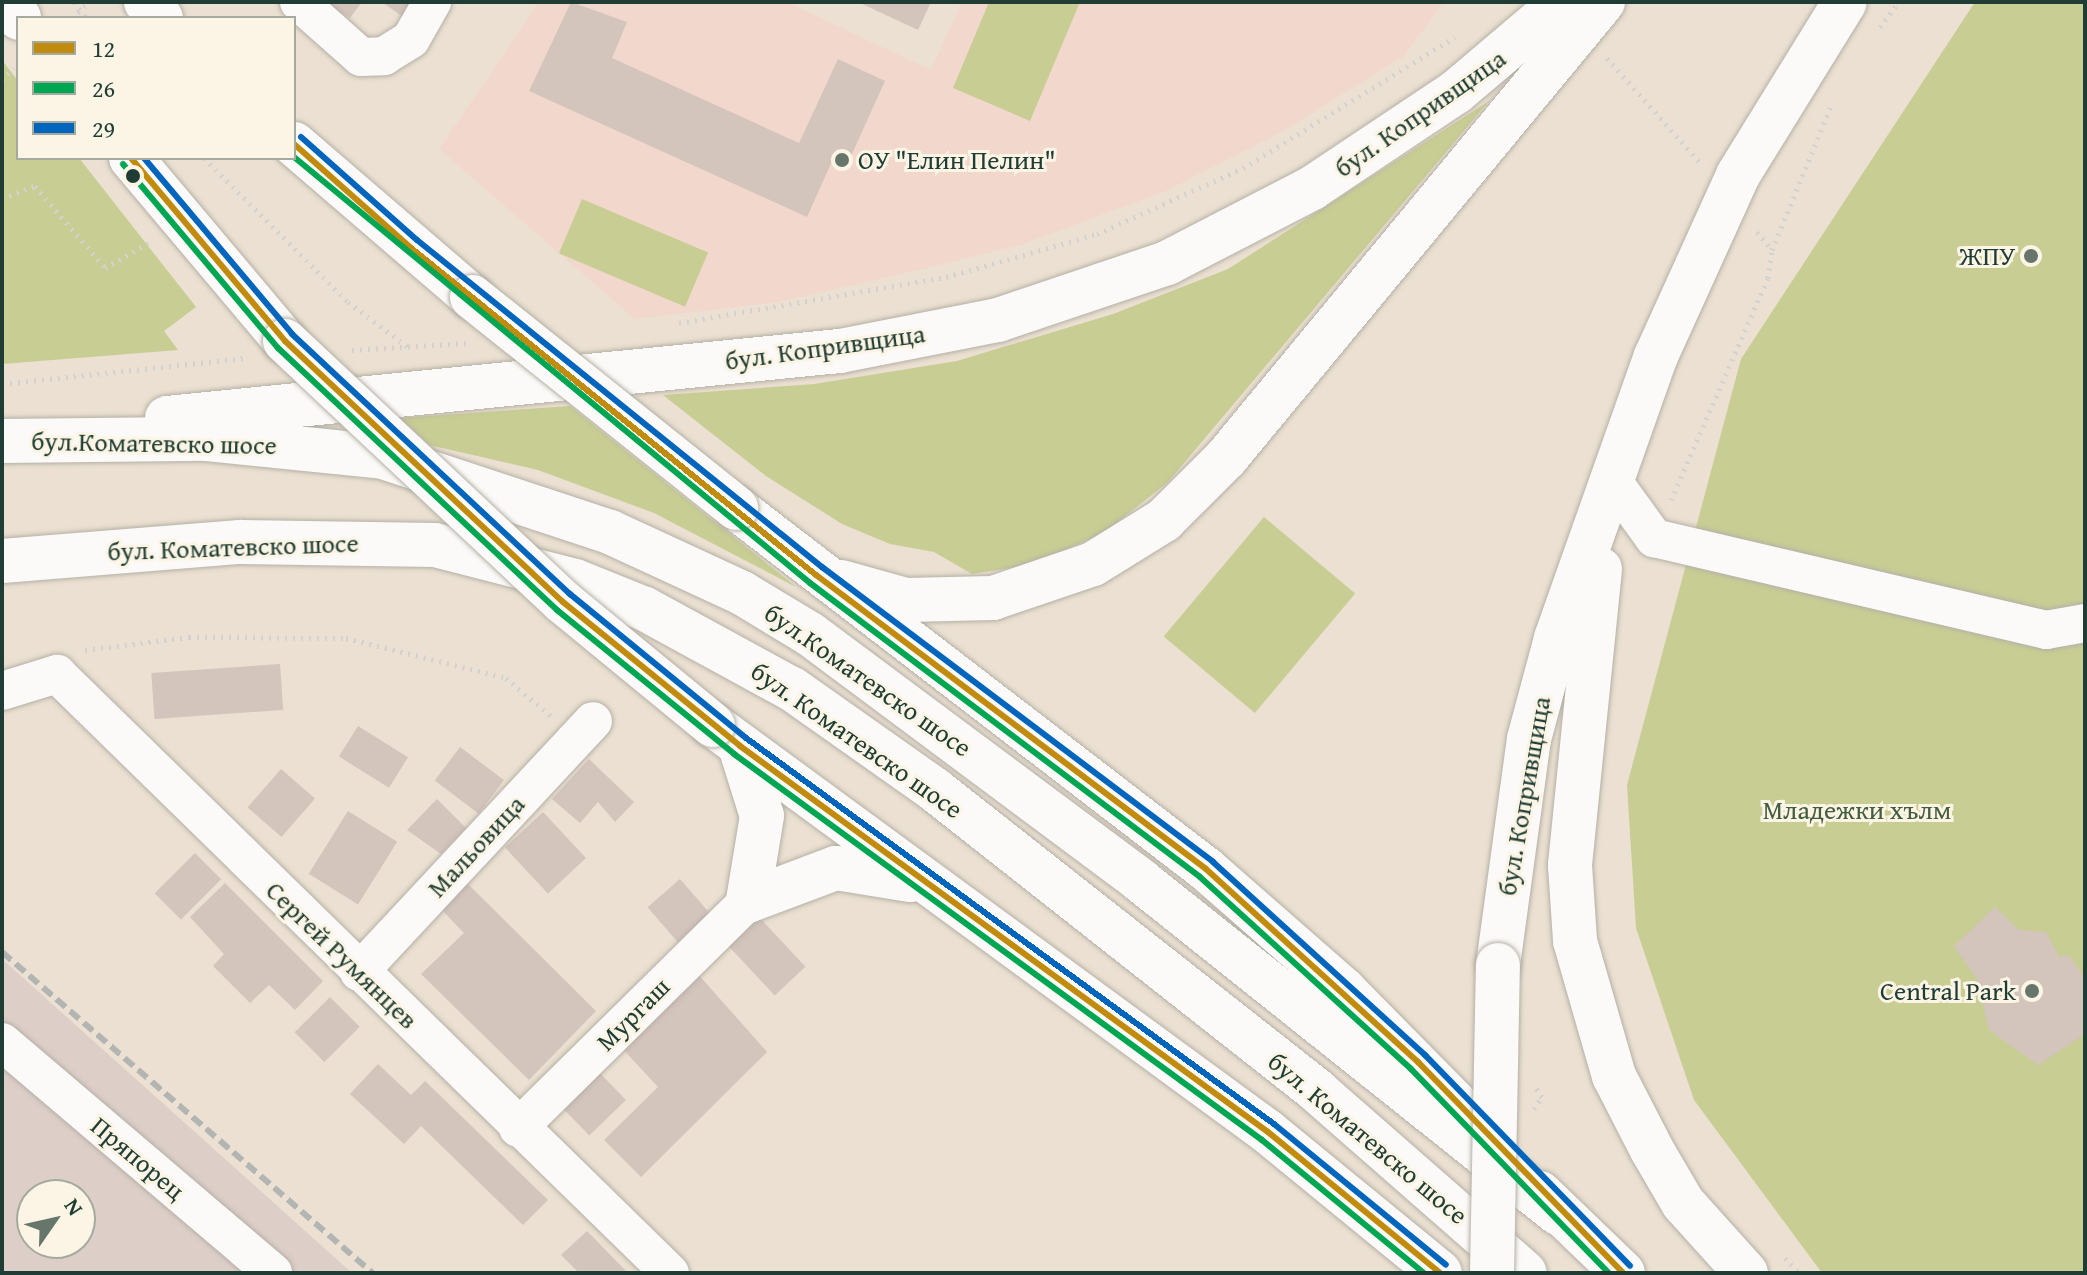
<!DOCTYPE html>
<html>
<head>
<meta charset="utf-8">
<style>
	body { margin:0 }
	#map { position:relative; width:2087px; height:1275px; overflow:hidden; background:#ebe0d1; font-family:"Gentium Book Plus",serif }
	div>[style] { position:absolute }
	[style*='--x'] { left:calc(var(--x)*1px); top:calc(var(--y)*1px); width:calc(var(--w)*1px); rotate:calc(var(--a)*1deg) }
	.built>* { inset:0; background:#f2d8cc }
	.industrial>* { inset:0; background:#ddcec8 }
	.green>* { inset:0; background:#c8cd94; transform-origin:0 0 }
	.building>* { inset:0; background:#d3c4bc; transform-origin:0 0 }
	.path>* { height:5px; margin-top:-2.5px; transform-origin:0; background:repeating-linear-gradient(90deg,#d3d2ce 0 2px,transparent 0 8px) }
	.roads { filter:drop-shadow(0 0 2px #b4b0a6) drop-shadow(0 0 2px #b4b0a6) }
	.minor>* { height:38px; margin:-19px; padding:0 19px; transform-origin:19px; border-radius:19px; background:#fcfaf8 }
	.major>* { height:44px; margin:-22px; padding:0 22px; transform-origin:22px; border-radius:22px; background:#fcfaf8 }
	.rail>* { height:6px; margin-top:-3px; transform-origin:0; background:repeating-linear-gradient(90deg,#b3b5b2 0 12px,transparent 0 18px) }
	.bridges { filter:drop-shadow(0 0 2px #b4b0a6) drop-shadow(0 0 2px #b4b0a6) }
	.major-bridge>* { height:44px; margin:-22px; padding:0 22px; transform-origin:22px; border-radius:22px; background:#fcfaf8 }
	.bus-1>* { height:6px; margin:-3px; padding:0 3px; transform-origin:3px; border-radius:3px; background:#c18c0d }
	.bus-2>* { height:6px; margin:-3px; padding:0 3px; transform-origin:3px; border-radius:3px; background:#00a651 }
	.bus-3>* { height:6px; margin:-3px; padding:0 3px; transform-origin:3px; border-radius:3px; background:#0065bd }
	.dots>* { width:22px; height:22px; translate:-50% -50%; box-sizing:border-box; border:4px solid #fcf5e5; border-radius:50% }
	span { translate:-50% -50%; white-space:nowrap; text-align:center; line-height:1.15; -webkit-text-stroke:6px #fcf5e5; paint-order:stroke }
	.street-label { font-size:26px; color:#1f3d34 }
	.poi-label { font-size:26px; color:#1f3d34 }
	.left { translate:0 -50%; text-align:left }
	.right { translate:-100% -50%; text-align:right }
	.park-label { font-size:26px; color:#425d40 }
	.frame { position:absolute; inset:0; border:4px solid #1f3d34; pointer-events:none }
	.legend { position:absolute; left:16px; top:16px; width:280px; height:144px; box-sizing:border-box; background:#fcf5e5; border:2px solid #a4ab9e; margin:0; padding:10px 14px; list-style:none; font-size:24px; color:#1f3d34 }
	.legend li { display:flex; align-items:center; gap:16px; height:40px }
	.legend b { width:40px; border:2px solid #a4ab9e }
	.north { position:absolute; left:16px; top:1179px; width:80px; height:80px; box-sizing:border-box; background:#fcf5e5; border:2px solid #a4ab9e; border-radius:50%; rotate:56deg; font-size:22px; font-weight:700; line-height:32px; text-align:center; color:#1f3d34 }
	.north::after { content:''; display:block; margin:auto; width:28px; height:36px; background:#66766b; clip-path:polygon(50% 0,100% 100%,50% 72%,0 100%) }
</style>
</head>
<body>
<div id="map">
	<div class="built">
		<div style="clip-path:polygon(539px 2px,787px 2px,931px 70px,962px 2px,1444px 2px,1404px 56px,1280px 133px,1166px 191px,1023px 244px,923px 269px,778px 302px,635px 319px,439px 149px)"></div>
	</div>
	<div class="industrial">
		<div style="clip-path:polygon(evenodd,2px 959px,352px 1273px,2px 1273px,2px 959px,32px 1195px,80px 1195px,80px 1243px,32px 1243px,32px 1195px)"></div>
	</div>
	<div class="green">
		<div style="clip-path:polygon(989px 2px,1080px 2px,1030px 121px,953px 88px)"></div>
		<div style="clip-path:polygon(1975px 2px,2085px 2px,2085px 1273px,1822px 1273px,1694px 1100px,1636px 928px,1627px 785px,1741px 359px)"></div>
		<div style="clip-path:polygon(2px 60px,18px 81px,18px 158px,79px 158px,196px 307px,164px 331px,178px 350px,2px 364px)"></div>
		<div style="clip-path:polygon(1489px 101px,1168px 482px,1105px 532px,1035px 564px,972px 574px,934px 552px,890px 544px,842px 524px,766px 476px,663px 395px,814px 384px,957px 361px,1113px 314px,1228px 269px)"></div>
		<div style="left:582px;top:199px;width:137px;height:59px;rotate:23deg"></div>
		<div style="clip-path:polygon(570px 406px,720px 526px,796px 587px,654px 513px,538px 470px,429px 445px,399px 418px)"></div>
		<div style="left:1264px;top:517px;width:119px;height:156px;rotate:40deg"></div>
	</div>
	<div class="building">
		<div style="clip-path:polygon(322px 2px,362px 2px,350px 18px)"></div>
		<div style="clip-path:polygon(382px 2px,422px 2px,410px 22px)"></div>
		<div style="clip-path:polygon(571px 2px,627px 22px,612px 58px,799px 143px,838px 59px,885px 81px,847px 165px,833px 159px,807px 217px,529px 91px)"></div>
		<div style="clip-path:polygon(858px 2px,931px 2px,918px 30px)"></div>
		<div style="left:280px;top:664px;width:46px;height:129px;rotate:86deg"></div>
		<div style="left:358px;top:726px;width:59px;height:36px;rotate:32deg"></div>
		<div style="left:460px;top:747px;width:55px;height:42px;rotate:37deg"></div>
		<div style="clip-path:polygon(589px 759px,634px 802px,615px 822px,598px 802px,580px 823px,552px 799px)"></div>
		<div style="left:281px;top:769px;width:45px;height:51px;rotate:41deg"></div>
		<div style="clip-path:polygon(437px 799px,466px 828px,441px 854px,407px 830px)"></div>
		<div style="left:348px;top:811px;width:58px;height:74px;rotate:32deg"></div>
		<div style="left:543px;top:812px;width:63px;height:52px;rotate:47deg"></div>
		<div style="left:195px;top:853px;width:37px;height:57px;rotate:45deg"></div>
		<div style="left:680px;top:879px;width:46px;height:43px;rotate:49deg"></div>
		<div style="clip-path:polygon(466px 882px,596px 1011px,529px 1080px,421px 974px,464px 933px,439px 907px)"></div>
		<div style="clip-path:polygon(225px 883px,323px 981px,295px 1010px,269px 985px,250px 1003px,213px 966px,224px 954px,190px 917px)"></div>
		<div style="clip-path:polygon(1995px 907px,2019px 930px,2046px 932px,2059px 957px,2069px 955px,2085px 979px,2085px 1034px,2038px 1065px,1989px 1030px,1977px 979px,1954px 946px)"></div>
		<div style="left:759px;top:917px;width:68px;height:42px;rotate:47deg"></div>
		<div style="clip-path:polygon(697px 973px,767px 1052px,641px 1177px,604px 1140px,658px 1087px,620px 1046px)"></div>
		<div style="left:330px;top:997px;width:42px;height:50px;rotate:45deg"></div>
		<div style="clip-path:polygon(378px 1064px,411px 1095px,425px 1081px,548px 1200px,523px 1225px,421px 1126px,404px 1144px,350px 1094px)"></div>
		<div style="left:594px;top:1067px;width:46px;height:51px;rotate:46deg"></div>
		<div style="clip-path:polygon(587px 1231px,628px 1273px,579px 1273px,561px 1255px)"></div>
	</div>
	<div class="path">
		<div style="--x:74;--y:2;--w:21;--a:51"></div>
		<div style="--x:72;--y:18;--w:24;--a:-42"></div>
		<div style="--x:1880;--y:27;--w:31;--a:-53"></div>
		<div style="--x:1607;--y:58;--w:142;--a:48.4"></div>
		<div style="--x:2;--y:80;--w:17;--a:-45"></div>
		<div style="--x:204;--y:158;--w:204;--a:45"></div>
		<div style="--x:348;--y:302;--w:75;--a:36.9"></div>
		<div style="--x:2;--y:199;--w:35;--a:-22"></div>
		<div style="--x:35;--y:186;--w:108;--a:49.5"></div>
		<div style="--x:105;--y:268;--w:52;--a:-30"></div>
		<div style="--x:1757;--y:232;--w:23;--a:50"></div>
		<div style="--x:679;--y:323;--w:271;--a:-9.8"></div>
		<div style="--x:946;--y:277;--w:157;--a:-15.9"></div>
		<div style="--x:1097;--y:234;--w:160;--a:-24.3"></div>
		<div style="--x:1243;--y:168;--w:249;--a:-31.7"></div>
		<div style="--x:352;--y:350;--w:114;--a:-3.5"></div>
		<div style="--x:2;--y:384;--w:245;--a:-6.1"></div>
		<div style="--x:1671;--y:500;--w:242;--a:-66.4"></div>
		<div style="--x:1768;--y:278;--w:28;--a:-82"></div>
		<div style="--x:1772;--y:250;--w:156;--a:-67.7"></div>
		<div style="--x:85;--y:650;--w:105;--a:-7.1"></div>
		<div style="--x:189;--y:637;--w:157;--a:0.4"></div>
		<div style="--x:346;--y:638;--w:165;--a:14"></div>
		<div style="--x:506;--y:678;--w:59;--a:40.2"></div>
		<div style="--x:1534;--y:1109;--w:14;--a:-56"></div>
		<div style="--x:1542;--y:1097;--w:11;--a:-124"></div>
		<div style="--x:1785;--y:1258;--w:21;--a:47"></div>
	</div>
	<div class="roads">
		<div class="minor">
			<div style="--x:299;--y:2;--w:83;--a:41.6"></div>
			<div style="--x:361;--y:57;--w:23;--a:-2"></div>
			<div style="--x:384;--y:56;--w:32;--a:-32"></div>
			<div style="--x:411;--y:39;--w:43;--a:-60.4"></div>
			<div style="--x:1612;--y:480;--w:72;--a:54.1"></div>
			<div style="--x:1654;--y:538;--w:403;--a:13.2"></div>
			<div style="--x:2046;--y:630;--w:40;--a:-10"></div>
			<div style="--x:2;--y:691;--w:58;--a:-17.2"></div>
			<div style="--x:57;--y:674;--w:857;--a:44.34"></div>
			<div style="--x:359;--y:972;--w:343;--a:-47"></div>
			<div style="--x:2;--y:1042;--w:356;--a:40.4"></div>
			<div style="--x:518;--y:1128;--w:323;--a:-44.6"></div>
		</div>
		<div class="major">
			<div style="--x:146;--y:2;--w:22;--a:47"></div>
			<div style="--x:2;--y:4;--w:22;--a:39"></div>
			<div style="--x:294;--y:144;--w:235;--a:40.7"></div>
			<div style="--x:131;--y:158;--w:239;--a:49.9"></div>
			<div style="--x:167;--y:418;--w:676;--a:-5.69"></div>
			<div style="--x:840;--y:351;--w:161;--a:-11.1"></div>
			<div style="--x:998;--y:320;--w:178;--a:-18.6"></div>
			<div style="--x:1167;--y:263;--w:163;--a:-27.3"></div>
			<div style="--x:1312;--y:188;--w:173;--a:-33.7"></div>
			<div style="--x:1456;--y:92;--w:139;--a:-40.3"></div>
			<div style="--x:2;--y:441;--w:205;--a:-0.6"></div>
			<div style="--x:207;--y:439;--w:177;--a:5.8"></div>
			<div style="--x:383;--y:457;--w:239;--a:18.3"></div>
			<div style="--x:610;--y:532;--w:145;--a:24.8"></div>
			<div style="--x:742;--y:593;--w:79;--a:31.1"></div>
			<div style="--x:810;--y:634;--w:413;--a:36.7"></div>
			<div style="--x:1141;--y:881;--w:533;--a:38.53"></div>
			<div style="--x:736;--y:508;--w:593;--a:37.53"></div>
			<div style="--x:1206;--y:869;--w:184;--a:41.2"></div>
			<div style="--x:1344;--y:990;--w:185;--a:45.4"></div>
			<div style="--x:2;--y:561;--w:239;--a:-4.6"></div>
			<div style="--x:240;--y:542;--w:195;--a:0.9"></div>
			<div style="--x:435;--y:545;--w:145;--a:14.4"></div>
			<div style="--x:575;--y:581;--w:75;--a:21.8"></div>
			<div style="--x:645;--y:609;--w:167;--a:28.6"></div>
			<div style="--x:792;--y:689;--w:175;--a:35.2"></div>
			<div style="--x:935;--y:790;--w:486;--a:38.2"></div>
			<div style="--x:1317;--y:1091;--w:276;--a:41.2"></div>
			<div style="--x:1600;--y:569;--w:298;--a:95.8"></div>
			<div style="--x:1570;--y:865;--w:76;--a:86.2"></div>
			<div style="--x:1575;--y:941;--w:141;--a:73.9"></div>
			<div style="--x:1614;--y:1076;--w:83;--a:62.8"></div>
			<div style="--x:1652;--y:1150;--w:61;--a:59.7"></div>
			<div style="--x:1683;--y:1203;--w:94;--a:48"></div>
			<div style="--x:841;--y:582;--w:67;--a:15.5"></div>
			<div style="--x:906;--y:600;--w:87;--a:-1.3"></div>
			<div style="--x:993;--y:598;--w:106;--a:-18.8"></div>
			<div style="--x:1093;--y:564;--w:84;--a:-31.8"></div>
			<div style="--x:1164;--y:520;--w:88;--a:-45"></div>
			<div style="--x:1226;--y:458;--w:592;--a:-50.42"></div>
			<div style="--x:713;--y:725;--w:688;--a:36.25"></div>
			<div style="--x:1268;--y:1132;--w:222;--a:39.3"></div>
			<div style="--x:740;--y:746;--w:73;--a:72.6"></div>
			<div style="--x:762;--y:816;--w:86;--a:99.4"></div>
			<div style="--x:748;--y:901;--w:94;--a:-20.6"></div>
			<div style="--x:836;--y:868;--w:75;--a:9.2"></div>
			<div style="--x:1498;--y:965;--w:228;--a:-82.2"></div>
			<div style="--x:1529;--y:739;--w:105;--a:-75"></div>
			<div style="--x:1556;--y:638;--w:299;--a:-70.5"></div>
			<div style="--x:1656;--y:356;--w:199;--a:-65.6"></div>
			<div style="--x:1738;--y:175;--w:203;--a:-58.3"></div>
			<div style="--x:1540;--y:1193;--w:115;--a:43.9"></div>
		</div>
	</div>
	<div class="rail">
		<div style="--x:2;--y:952;--w:490;--a:40.9"></div>
	</div>
	<div class="bridges">
		<div class="major-bridge">
			<div style="--x:472;--y:297;--w:338;--a:38.6"></div>
			<div style="--x:285;--y:341;--w:381;--a:43.2"></div>
			<div style="--x:563;--y:602;--w:194;--a:39.4"></div>
			<div style="--x:1492;--y:1273;--w:308;--a:-88.9"></div>
		</div>
	</div>
	<div class="bus-1">
		<div style="--x:294;--y:144;--w:157;--a:41.6"></div>
		<div style="--x:411;--y:248;--w:521;--a:38.92"></div>
		<div style="--x:816;--y:575;--w:488;--a:37"></div>
		<div style="--x:1206;--y:869;--w:287;--a:42.3"></div>
		<div style="--x:1418;--y:1062;--w:294;--a:45.8"></div>
		<div style="--x:131;--y:158;--w:239;--a:49.9"></div>
		<div style="--x:285;--y:341;--w:381;--a:43.2"></div>
		<div style="--x:563;--y:602;--w:228;--a:39.1"></div>
		<div style="--x:740;--y:746;--w:654;--a:36.17"></div>
		<div style="--x:1268;--y:1132;--w:222;--a:39.3"></div>
	</div>
	<div class="bus-2">
		<div style="--x:294;--y:157;--w:669;--a:39.54"></div>
		<div style="--x:810;--y:583;--w:488;--a:37"></div>
		<div style="--x:1200;--y:877;--w:285;--a:42.3"></div>
		<div style="--x:1411;--y:1069;--w:284;--a:45.9"></div>
		<div style="--x:123;--y:164;--w:241;--a:49.9"></div>
		<div style="--x:278;--y:348;--w:383;--a:43.2"></div>
		<div style="--x:557;--y:610;--w:228;--a:39.1"></div>
		<div style="--x:734;--y:754;--w:654;--a:36.17"></div>
		<div style="--x:1262;--y:1140;--w:210;--a:39.4"></div>
	</div>
	<div class="bus-3">
		<div style="--x:301;--y:137;--w:155;--a:41.6"></div>
		<div style="--x:417;--y:240;--w:521;--a:38.92"></div>
		<div style="--x:822;--y:567;--w:490;--a:37"></div>
		<div style="--x:1213;--y:862;--w:287;--a:42.3"></div>
		<div style="--x:1425;--y:1055;--w:294;--a:45.8"></div>
		<div style="--x:144;--y:158;--w:230;--a:49.9"></div>
		<div style="--x:292;--y:334;--w:381;--a:43.1"></div>
		<div style="--x:570;--y:594;--w:227;--a:39.3"></div>
		<div style="--x:746;--y:738;--w:654;--a:36.17"></div>
		<div style="--x:1274;--y:1124;--w:222;--a:39.3"></div>
	</div>
	<div class="dots">
		<div style="left:842px;top:160px;background:#66766b"></div>
		<div style="left:133px;top:176px;background:#1f3d34"></div>
		<div style="left:2031px;top:256px;background:#66766b"></div>
		<div style="left:2032px;top:991px;background:#66766b"></div>
	</div>
	<div class="street-label">
		<span style="left:1420px;top:113px;rotate:-35deg">бул. Копривщица</span>
		<span style="left:825px;top:347px;rotate:-8deg">бул. Копривщица</span>
		<span style="left:154px;top:443px;rotate:1deg">бул.Коматевско шосе</span>
		<span style="left:233px;top:547px;rotate:-2deg">бул. Коматевско шосе</span>
		<span style="left:868px;top:680px;rotate:35deg">бул.Коматевско шосе</span>
		<span style="left:857px;top:740px;rotate:35deg">бул. Коматевско шосе</span>
		<span style="left:1524px;top:796px;rotate:-80deg">бул. Копривщица</span>
		<span style="left:476px;top:846px;rotate:-47deg">Мальовица</span>
		<span style="left:342px;top:955px;rotate:44deg">Сергей Румянцев</span>
		<span style="left:633px;top:1014px;rotate:-45deg">Мургаш</span>
		<span style="left:1368px;top:1138px;rotate:40deg">бул. Коматевско шосе</span>
		<span style="left:138px;top:1158px;rotate:40deg">Пряпорец</span>
	</div>
	<div class="poi-label">
		<span class="left" style="left:858px;top:160px">ОУ "Елин Пелин"</span>
		<span class="right" style="left:2015px;top:256px">ЖПУ</span>
		<span class="right" style="left:2016px;top:991px">Central Park</span>
	</div>
	<div class="park-label">
		<span style="left:1857px;top:810px">Младежки хълм</span>
	</div>
	<div class="frame"></div>
	<ul class="legend">
	<li><b style="height:10px;background:#c18c0d"></b>12</li>
	<li><b style="height:10px;background:#00a651"></b>26</li>
	<li><b style="height:10px;background:#0065bd"></b>29</li>
	</ul>
	<div class="north">N</div>
</div>
</body>
</html>
